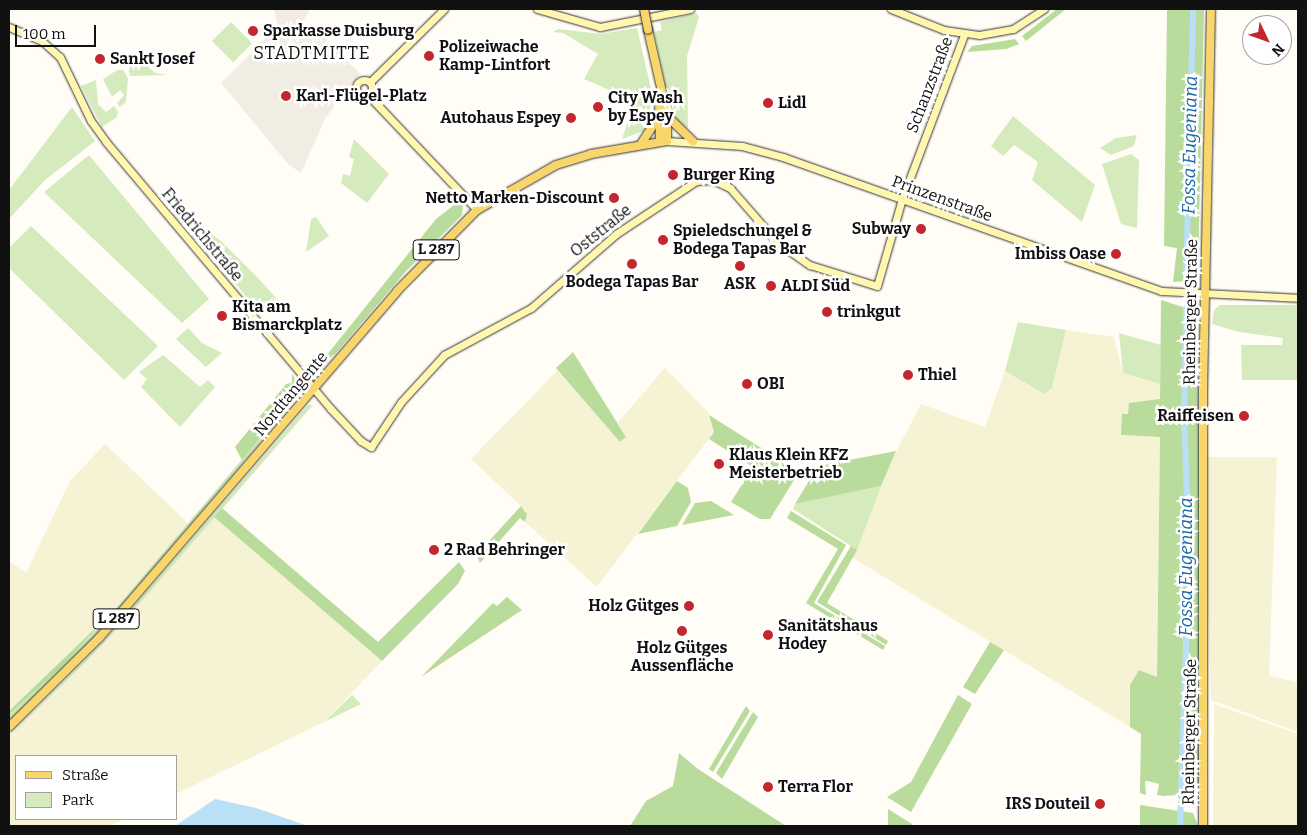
<!DOCTYPE html>
<html>
<head>
<meta charset="utf-8">
<style>
	body { margin:0 }
	#map { position:relative; width:1307px; height:835px; overflow:hidden; background:#fffdf5; font-family:Bitter,serif }
	div>[style] { position:absolute }
	[style*='--x'] { left:calc(var(--x)*1px); top:calc(var(--y)*1px); width:calc(var(--w)*1px); rotate:calc(var(--a)*1deg) }
	.farmland>* { inset:0; background:#f6f3d4 }
	.green>* { inset:0; background:#d5ebbd; transform-origin:0 0 }
	.forest>* { inset:0; background:#b9dc9c }
	.plaza>* { inset:0; background:#f1ede2 }
	.water>* { inset:0; background:#b9e0f7 }
	.canal>* { height:5.5px; margin:-2.75px; padding:0 2.75px; transform-origin:2.75px; border-radius:2.75px; background:#b9e0f7 }
	.roads { filter:drop-shadow(0 0 1px #333) drop-shadow(0 0 1px #333) }
	.secondary>* { height:7px; margin:-3.5px; padding:0 3.5px; transform-origin:3.5px; border-radius:3.5px; background:#fff6b0 }
	.secondary>.ring { margin:-3.5px; padding:0; box-sizing:content-box; background:none; border:7px solid #fff6b0; border-radius:50% }
	.primary>* { height:8px; margin:-4px; padding:0 4px; transform-origin:4px; border-radius:4px; background:#f9d66b }
	.bridges { filter:drop-shadow(0 0 1px #222) drop-shadow(0 0 1px #222) }
	.primary-bridge>* { height:8px; margin:-4px; padding:0 4px; transform-origin:4px; border-radius:4px; background:#f9d66b }
	.dots>* { width:14px; height:14px; translate:-50% -50%; box-sizing:border-box; border:2px solid #fff; border-radius:50% }
	span { translate:-50% -50%; white-space:nowrap; text-align:center; line-height:1.15; -webkit-text-stroke:5px #fff; paint-order:stroke }
	.shield-label span { padding:1px 4px; background:#fff; border:1px solid; border-radius:4px; -webkit-text-stroke-width:0 }
	.shield-label { font-size:15px; color:#111; font-weight:700 }
	.poi-label { font-size:16px; color:#111; font-weight:700 }
	.left { translate:0 -50%; text-align:left }
	.right { translate:-100% -50%; text-align:right }
	.street-label { font-size:16px; color:#111 }
	.neighbourhood-label { font-size:18px; color:#111; letter-spacing:1px }
	.water-label { font-size:18px; color:#1768a6; font-style:italic }
	.frame { position:absolute; inset:0; border:10px solid #111; pointer-events:none }
	.legend { position:absolute; left:15px; top:755px; width:162px; height:65px; box-sizing:border-box; background:#fff; border:1px solid #a0a0a0; margin:0; padding:6px 9px; list-style:none; font-size:15px; color:#111 }
	.legend li { display:flex; align-items:center; gap:10px; height:25px }
	.legend b { width:25px; border:1px solid #a0a0a0 }
	.north { position:absolute; left:1242px; top:15px; width:50px; height:50px; box-sizing:border-box; background:#fff; border:1px solid #a0a0a0; border-radius:50%; rotate:132deg; font-size:14px; font-weight:700; line-height:20px; text-align:center; color:#111 }
	.north::after { content:''; display:block; margin:auto; width:18px; height:22px; background:#c4262e; clip-path:polygon(50% 0,100% 100%,50% 72%,0 100%) }
	.scale { position:absolute; left:15px; top:25px; width:81px; height:22px; box-sizing:border-box; border:2px solid #111; border-top:0; padding-left:6px; font-size:15px; line-height:18px; white-space:nowrap; color:#111; -webkit-text-stroke:4px #fff; paint-order:stroke }
</style>
</head>
<body>
<div id="map">
	<div class="farmland">
		<div style="clip-path:polygon(1066px 330px,1114px 337px,1123px 373px,1160px 384px,1160px 399px,1128px 414px,1121px 435px,1160px 437px,1157px 677px,1139px 670px,1130px 685px,1130px 727px,853px 558px,885px 473px,921px 404px,985px 427px,1005px 371px,1043px 394px,1052px 388px)"></div>
		<div style="clip-path:polygon(665px 368px,708px 412px,714px 432px,597px 587px,525px 522px,526px 511px,471px 459px,558px 370px,620px 442px,626px 437px,618px 422px)"></div>
		<div style="clip-path:polygon(105px 444px,189px 524px,121px 603px,9px 711px,9px 561px,26px 573px,70px 481px)"></div>
		<div style="clip-path:polygon(1203px 457px,1277px 457px,1269px 676px,1298px 682px,1298px 732px,1211px 700px)"></div>
		<div style="clip-path:polygon(214px 517px,382px 661px,324px 722px,176px 794px,176px 756px,16px 756px,16px 819px,125px 819px,110px 826px,9px 826px,9px 736px,86px 662px)"></div>
		<div style="clip-path:polygon(1214px 704px,1298px 734px,1298px 826px,1213px 826px)"></div>
	</div>
	<div class="green">
		<div style="clip-path:polygon(696px 13px,699px 17px,687px 56px,688px 128px,673px 121px,654px 32px,662px 30px,660px 22px)"></div>
		<div style="left:231px;top:22px;width:30px;height:27px;rotate:45deg"></div>
		<div style="clip-path:polygon(637px 28px,651px 89px,650px 120px,646px 130px,622px 139px,633px 106px,630px 99px,584px 79px,598px 54px,563px 33px,553px 32px,558px 29px,601px 34px)"></div>
		<div style="clip-path:polygon(126px 59px,142px 61px,155px 73px,167px 75px,130px 76px)"></div>
		<div style="clip-path:polygon(117px 70px,123px 70px,128px 78px,126px 102px,120px 107px,117px 103px,124px 95px,120px 90px,112px 97px,103px 79px)"></div>
		<div style="clip-path:polygon(96px 80px,98px 104px,106px 112px,114px 106px,118px 112px,117px 117px,102px 127px,81px 86px)"></div>
		<div style="clip-path:polygon(72px 107px,95px 141px,45px 180px,9px 219px,9px 190px)"></div>
		<div style="clip-path:polygon(1013px 116px,1095px 185px,1082px 222px,1032px 180px,1038px 162px,1014px 145px,1003px 156px,991px 146px)"></div>
		<div style="clip-path:polygon(1137px 135px,1134px 146px,1111px 155px,1100px 148px,1116px 138px)"></div>
		<div style="clip-path:polygon(354px 139px,389px 174px,367px 203px,341px 183px,343px 174px,350px 176px,354px 159px,349px 157px)"></div>
		<div style="clip-path:polygon(1131px 154px,1139px 160px,1137px 228px,1121px 224px,1102px 164px)"></div>
		<div style="clip-path:polygon(89px 155px,209px 299px,182px 323px,44px 192px)"></div>
		<div style="clip-path:polygon(176px 208px,221px 241px,259px 279px,278px 300px,270px 310px,260px 314px)"></div>
		<div style="clip-path:polygon(316px 217px,329px 236px,306px 252px,311px 219px)"></div>
		<div style="clip-path:polygon(31px 226px,158px 346px,124px 380px,9px 268px,9px 248px)"></div>
		<div style="clip-path:polygon(1220px 305px,1298px 305px,1298px 380px,1242px 380px,1241px 345px,1282px 345px,1283px 338px,1239px 332px,1212px 324px,1214px 310px)"></div>
		<div style="clip-path:polygon(1018px 322px,1066px 330px,1052px 388px,1044px 394px,1005px 371px)"></div>
		<div style="clip-path:polygon(188px 328px,202px 343px,222px 353px,206px 367px,176px 339px)"></div>
		<div style="clip-path:polygon(1119px 333px,1161px 345px,1160px 384px,1123px 373px)"></div>
		<div style="clip-path:polygon(163px 355px,200px 387px,208px 380px,215px 387px,180px 427px,141px 387px,147px 379px,139px 372px)"></div>
		<div style="clip-path:polygon(301px 389px,277px 423px,89px 643px,9px 721px,9px 715px,62px 666px,121px 603px)"></div>
		<div style="clip-path:polygon(308px 405px,313px 405px,141px 602px,86px 662px,9px 736px,102px 643px)"></div>
		<div style="clip-path:polygon(881px 486px,857px 550px,793px 509px,795px 504px)"></div>
		<div style="clip-path:polygon(352px 695px,361px 704px,324px 722px)"></div>
	</div>
	<div class="forest">
		<div style="clip-path:polygon(1057px 9px,1066px 9px,1026px 41px,1022px 36px)"></div>
		<div style="clip-path:polygon(1167px 9px,1204px 9px,1198px 271px,1192px 280px,1185px 281px,1173px 282px,1177px 248px,1164px 246px)"></div>
		<div style="clip-path:polygon(1015px 39px,1019px 44px,1006px 49px,967px 52px,972px 46px)"></div>
		<div style="clip-path:polygon(451px 194px,463px 207px,462px 215px,406px 271px,335px 354px,313px 369px,313px 355px,322px 361px,436px 219px,454px 205px,448px 199px)"></div>
		<div style="clip-path:polygon(1161px 300px,1189px 309px,1196px 319px,1203px 546px,1199px 780px,1192px 794px,1164px 796px,1157px 795px,1159px 784px,1148px 781px,1145px 781px,1146px 795px,1140px 793px,1141px 734px,1130px 727px,1130px 685px,1139px 670px,1157px 677px,1160px 437px,1121px 435px,1122px 414px,1128px 414px,1129px 403px,1160px 399px)"></div>
		<div style="clip-path:polygon(573px 352px,626px 437px,620px 442px,556px 368px)"></div>
		<div style="clip-path:polygon(292px 374px,301px 389px,242px 460px,235px 447px,286px 384px,292px 383px)"></div>
		<div style="clip-path:polygon(709px 415px,799px 472px,770px 519px,760px 519px,731px 502px,753px 467px,709px 439px,714px 432px)"></div>
		<div style="clip-path:polygon(896px 451px,881px 486px,795px 504px,818px 466px)"></div>
		<div style="clip-path:polygon(677px 481px,688px 488px,691px 502px,677px 526px,638px 534px)"></div>
		<div style="clip-path:polygon(711px 501px,734px 515px,682px 525px,695px 503px)"></div>
		<div style="clip-path:polygon(521px 506px,527px 514px,525px 522px,520px 518px,480px 563px,476px 555px)"></div>
		<div style="clip-path:polygon(222px 508px,378px 642px,459px 562px,465px 571px,458px 584px,382px 661px,214px 517px)"></div>
		<div style="clip-path:polygon(791px 511px,846px 545px,814px 603px,885px 646px,883px 650px,806px 603px,838px 549px,787px 518px)"></div>
		<div style="clip-path:polygon(851px 546px,857px 550px,827px 603px,888px 641px,886px 645px,817px 602px)"></div>
		<div style="clip-path:polygon(507px 597px,522px 610px,421px 677px,493px 603px,497px 606px)"></div>
		<div style="clip-path:polygon(110px 614px,62px 666px,9px 715px,9px 711px)"></div>
		<div style="clip-path:polygon(990px 642px,1004px 650px,975px 694px,963px 687px)"></div>
		<div style="clip-path:polygon(958px 695px,972px 704px,911px 812px,887px 797px,911px 782px)"></div>
		<div style="clip-path:polygon(746px 706px,750px 711px,713px 772px,709px 769px)"></div>
		<div style="clip-path:polygon(753px 712px,758px 717px,722px 779px,716px 773px)"></div>
		<div style="clip-path:polygon(679px 753px,698px 769px,786px 826px,630px 826px,646px 801px,673px 786px)"></div>
		<div style="clip-path:polygon(1140px 805px,1193px 813px,1198px 826px,1140px 826px)"></div>
		<div style="clip-path:polygon(888px 809px,912px 824px,912px 826px,888px 826px)"></div>
	</div>
	<div class="plaza">
		<div style="clip-path:polygon(274px 9px,310px 9px,301px 27px,310px 37px,324px 37px,360px 74px,326px 117px,301px 173px,288px 164px,221px 83px,278px 26px)"></div>
	</div>
	<div class="water">
		<div style="clip-path:polygon(215px 799px,256px 808px,308px 826px,175px 826px)"></div>
	</div>
	<div class="canal">
		<div style="--x:1186;--y:281;--w:272;--a:-88.5"></div>
		<div style="--x:1180;--y:826;--w:265;--a:-88.1"></div>
		<div style="--x:1189;--y:561;--w:148;--a:-91.9"></div>
		<div style="--x:1184;--y:413;--w:104;--a:-88.9"></div>
	</div>
	<div class="roads">
		<div class="secondary">
			<div style="--x:537;--y:9;--w:66;--a:15.9"></div>
			<div style="--x:600;--y:27;--w:92;--a:-11.3"></div>
			<div style="--x:891;--y:9;--w:57;--a:21.6"></div>
			<div style="--x:944;--y:30;--w:35;--a:8"></div>
			<div style="--x:979;--y:35;--w:35;--a:-10"></div>
			<div style="--x:1013;--y:29;--w:37;--a:-33"></div>
			<div style="--x:9;--y:27;--w:36;--a:23"></div>
			<div style="--x:42;--y:41;--w:24;--a:42"></div>
			<div style="--x:60;--y:57;--w:71;--a:64.2"></div>
			<div style="--x:91;--y:121;--w:26;--a:54"></div>
			<div style="--x:106;--y:142;--w:348;--a:49.9"></div>
			<div style="--x:330;--y:408;--w:45;--a:46.8"></div>
			<div style="--x:361;--y:441;--w:12;--a:31"></div>
			<div style="--x:371;--y:447;--w:54;--a:-56.3"></div>
			<div style="--x:401;--y:402;--w:64;--a:-47.5"></div>
			<div style="--x:444;--y:355;--w:99;--a:-28.4"></div>
			<div style="--x:531;--y:308;--w:113;--a:-41"></div>
			<div style="--x:616;--y:234;--w:96;--a:-33.5"></div>
			<div style="--x:696;--y:181;--w:17;--a:-3"></div>
			<div style="--x:713;--y:180;--w:19;--a:25"></div>
			<div style="--x:730;--y:188;--w:73;--a:48.9"></div>
			<div style="--x:778;--y:243;--w:39;--a:35"></div>
			<div style="--x:810;--y:265;--w:70;--a:17.4"></div>
			<div style="--x:877;--y:286;--w:91;--a:-74"></div>
			<div style="--x:902;--y:199;--w:175;--a:-69.3"></div>
			<div class="ring" style="left:356px;top:80px;width:9px;height:9px"></div>
			<div style="--x:370;--y:82;--w:104;--a:-44.6"></div>
			<div style="--x:368;--y:95;--w:158;--a:46.5"></div>
			<div style="--x:667;--y:141;--w:75;--a:3.8"></div>
			<div style="--x:742;--y:146;--w:42;--a:15"></div>
			<div style="--x:783;--y:157;--w:401;--a:19.5"></div>
			<div style="--x:1161;--y:291;--w:137;--a:2.9"></div>
		</div>
		<div class="primary">
			<div style="--x:659;--y:98;--w:44;--a:88.7"></div>
			<div style="--x:668;--y:117;--w:35;--a:44"></div>
			<div style="--x:641;--y:144;--w:31;--a:-57"></div>
			<div style="--x:9;--y:727;--w:127;--a:-44.7"></div>
			<div style="--x:99;--y:638;--w:457;--a:-49.3"></div>
			<div style="--x:397;--y:291;--w:114;--a:-45.4"></div>
			<div style="--x:477;--y:210;--w:91;--a:-29.7"></div>
			<div style="--x:556;--y:165;--w:37;--a:-17"></div>
			<div style="--x:591;--y:154;--w:77;--a:-9.7"></div>
			<div style="--x:667;--y:141;--w:27;--a:-90"></div>
			<div style="--x:667;--y:114;--w:86;--a:-102.7"></div>
			<div style="--x:1203;--y:826;--w:436;--a:-90"></div>
			<div style="--x:1203;--y:390;--w:381;--a:-88.8"></div>
		</div>
	</div>
	<div class="bridges">
		<div class="primary-bridge">
			<div style="--x:644;--y:9;--w:21;--a:79"></div>
		</div>
	</div>
	<div class="dots">
		<div style="left:253px;top:31px;background:#c4262e"></div>
		<div style="left:429px;top:56px;background:#c4262e"></div>
		<div style="left:100px;top:59px;background:#c4262e"></div>
		<div style="left:286px;top:96px;background:#c4262e"></div>
		<div style="left:768px;top:103px;background:#c4262e"></div>
		<div style="left:598px;top:107px;background:#c4262e"></div>
		<div style="left:571px;top:118px;background:#c4262e"></div>
		<div style="left:673px;top:175px;background:#c4262e"></div>
		<div style="left:614px;top:198px;background:#c4262e"></div>
		<div style="left:921px;top:229px;background:#c4262e"></div>
		<div style="left:663px;top:240px;background:#c4262e"></div>
		<div style="left:1116px;top:254px;background:#c4262e"></div>
		<div style="left:632px;top:264px;background:#c4262e"></div>
		<div style="left:740px;top:266px;background:#c4262e"></div>
		<div style="left:771px;top:286px;background:#c4262e"></div>
		<div style="left:827px;top:312px;background:#c4262e"></div>
		<div style="left:222px;top:316px;background:#c4262e"></div>
		<div style="left:908px;top:375px;background:#c4262e"></div>
		<div style="left:747px;top:384px;background:#c4262e"></div>
		<div style="left:1244px;top:416px;background:#c4262e"></div>
		<div style="left:719px;top:464px;background:#c4262e"></div>
		<div style="left:434px;top:550px;background:#c4262e"></div>
		<div style="left:689px;top:606px;background:#c4262e"></div>
		<div style="left:682px;top:631px;background:#c4262e"></div>
		<div style="left:768px;top:635px;background:#c4262e"></div>
		<div style="left:768px;top:787px;background:#c4262e"></div>
		<div style="left:1100px;top:804px;background:#c4262e"></div>
	</div>
	<div class="shield-label">
		<span style="left:436px;top:250px">L 287</span>
		<span style="left:116px;top:619px">L 287</span>
	</div>
	<div class="poi-label">
		<span class="left" style="left:263px;top:31px">Sparkasse Duisburg</span>
		<span class="left" style="left:439px;top:56px">Polizeiwache<br>Kamp-Lintfort</span>
		<span class="left" style="left:110px;top:59px">Sankt Josef</span>
		<span class="left" style="left:296px;top:96px">Karl-Flügel-Platz</span>
		<span class="left" style="left:608px;top:107px">City Wash<br>by Espey</span>
		<span class="left" style="left:778px;top:103px">Lidl</span>
		<span class="right" style="left:561px;top:118px">Autohaus Espey</span>
		<span class="left" style="left:683px;top:175px">Burger King</span>
		<span class="right" style="left:604px;top:198px">Netto Marken-Discount</span>
		<span class="right" style="left:911px;top:229px">Subway</span>
		<span class="left" style="left:673px;top:240px">Spieledschungel &amp;<br>Bodega Tapas Bar</span>
		<span class="right" style="left:1106px;top:254px">Imbiss Oase</span>
		<span style="left:632px;top:282px">Bodega Tapas Bar</span>
		<span style="left:740px;top:284px">ASK</span>
		<span class="left" style="left:781px;top:286px">ALDI Süd</span>
		<span class="left" style="left:232px;top:316px">Kita am<br>Bismarckplatz</span>
		<span class="left" style="left:837px;top:312px">trinkgut</span>
		<span class="left" style="left:918px;top:375px">Thiel</span>
		<span class="left" style="left:757px;top:384px">OBI</span>
		<span class="right" style="left:1234px;top:416px">Raiffeisen</span>
		<span class="left" style="left:729px;top:464px">Klaus Klein KFZ<br>Meisterbetrieb</span>
		<span class="left" style="left:444px;top:550px">2 Rad Behringer</span>
		<span class="right" style="left:679px;top:606px">Holz Gütges</span>
		<span class="left" style="left:778px;top:635px">Sanitätshaus<br>Hodey</span>
		<span style="left:682px;top:657px">Holz Gütges<br>Aussenfläche</span>
		<span class="left" style="left:778px;top:787px">Terra Flor</span>
		<span class="right" style="left:1090px;top:804px">IRS Douteil</span>
	</div>
	<div class="street-label">
		<span style="left:930px;top:85px;rotate:-69deg">Schanzstraße</span>
		<span style="left:942px;top:199px;rotate:20deg">Prinzenstraße</span>
		<span style="left:601px;top:231px;rotate:-39deg">Oststraße</span>
		<span style="left:202px;top:235px;rotate:50deg">Friedrichstraße</span>
		<span style="left:1191px;top:312px;rotate:-89deg">Rheinberger Straße</span>
		<span style="left:291px;top:394px;rotate:-50deg">Nordtangente</span>
		<span style="left:1190px;top:732px;rotate:-89deg">Rheinberger Straße</span>
	</div>
	<div class="neighbourhood-label">
		<span style="left:312px;top:53px">STADTMITTE</span>
	</div>
	<div class="water-label">
		<span style="left:1190px;top:145px;rotate:-89deg">Fossa Eugeniana</span>
		<span style="left:1186px;top:567px;rotate:-90deg">Fossa Eugeniana</span>
	</div>
	<div class="frame"></div>
	<ul class="legend">
	<li><b style="height:6px;background:#f9d66b"></b>Straße</li>
	<li><b style="height:14px;background:#d5ebbd"></b>Park</li>
	</ul>
	<div class="north">N</div>
	<div class="scale">100 m</div>
</div>
</body>
</html>
